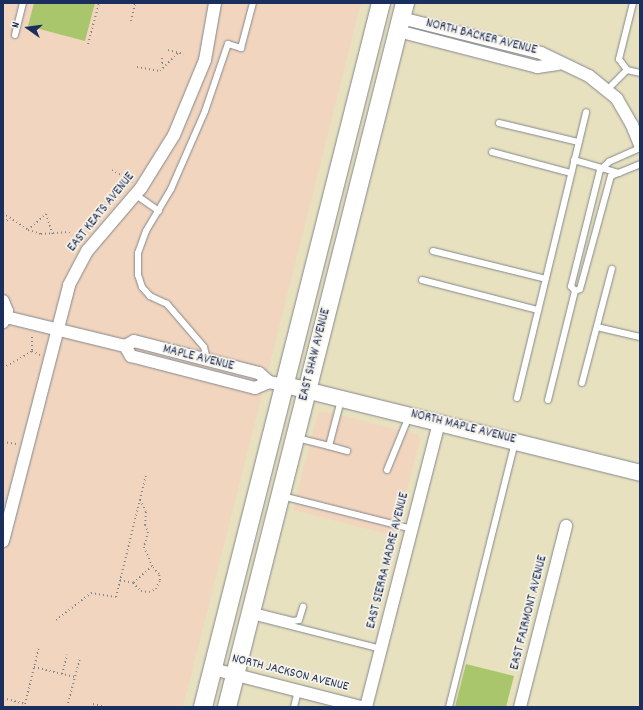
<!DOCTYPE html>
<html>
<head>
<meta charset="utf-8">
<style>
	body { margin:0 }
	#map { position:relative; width:643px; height:710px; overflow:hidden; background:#e8e1bf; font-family:Dekko,sans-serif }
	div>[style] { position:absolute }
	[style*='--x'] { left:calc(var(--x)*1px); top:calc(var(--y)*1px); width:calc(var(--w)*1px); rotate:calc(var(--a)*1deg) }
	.built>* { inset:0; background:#f2d5be }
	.green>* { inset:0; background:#aac66d }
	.path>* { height:2px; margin-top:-1px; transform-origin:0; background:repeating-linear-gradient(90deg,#82888e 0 1px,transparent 0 4px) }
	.roads { filter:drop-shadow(0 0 1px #82888e) drop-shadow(0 0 1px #82888e) }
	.lane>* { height:6px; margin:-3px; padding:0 3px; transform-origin:3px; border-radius:3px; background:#fff }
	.street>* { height:12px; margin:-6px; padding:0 6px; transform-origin:6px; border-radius:6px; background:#fff }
	.secondary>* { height:16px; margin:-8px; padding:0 8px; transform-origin:8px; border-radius:8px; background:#fff }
	.primary>* { height:18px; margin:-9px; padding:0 9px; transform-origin:9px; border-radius:9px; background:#fff }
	span { translate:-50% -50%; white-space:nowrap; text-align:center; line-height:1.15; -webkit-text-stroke:3.5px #f7f3e8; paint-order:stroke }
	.street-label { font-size:13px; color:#1b2f5e }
	.frame { position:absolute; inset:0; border:4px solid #1b2f5e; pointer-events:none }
	.north { position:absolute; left:8px; top:8px; width:40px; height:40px; -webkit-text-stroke:3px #f7f3e8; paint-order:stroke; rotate:284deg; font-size:11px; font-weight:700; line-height:16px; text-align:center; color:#1b2f5e }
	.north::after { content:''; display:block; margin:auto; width:14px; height:18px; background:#1b2f5e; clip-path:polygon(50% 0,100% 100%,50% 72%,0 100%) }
</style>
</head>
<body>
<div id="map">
	<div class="built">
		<div style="clip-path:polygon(3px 3px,361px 3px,183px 707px,3px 707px)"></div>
		<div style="clip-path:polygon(324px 411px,418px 435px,420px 440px,395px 536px,293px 510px,318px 413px)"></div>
	</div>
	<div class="green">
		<div style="clip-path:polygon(34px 3px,95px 3px,85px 41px,28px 26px)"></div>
		<div style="clip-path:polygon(466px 664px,514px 676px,506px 707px,455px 707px)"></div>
	</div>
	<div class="path">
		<div style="--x:131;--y:21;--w:18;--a:-77"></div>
		<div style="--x:88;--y:44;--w:42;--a:-75"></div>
		<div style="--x:168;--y:50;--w:16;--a:14"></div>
		<div style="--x:162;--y:58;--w:5;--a:90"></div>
		<div style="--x:162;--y:63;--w:4;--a:27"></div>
		<div style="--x:137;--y:67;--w:23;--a:10"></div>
		<div style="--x:160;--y:71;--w:25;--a:-45"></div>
		<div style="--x:112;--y:170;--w:24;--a:30"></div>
		<div style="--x:3;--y:213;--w:30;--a:34"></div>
		<div style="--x:28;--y:230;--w:14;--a:17"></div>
		<div style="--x:41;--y:234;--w:28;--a:-4"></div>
		<div style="--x:69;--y:232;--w:4;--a:45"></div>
		<div style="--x:3;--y:222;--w:8;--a:-23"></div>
		<div style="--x:28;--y:230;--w:24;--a:-42"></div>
		<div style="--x:46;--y:214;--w:22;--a:72"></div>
		<div style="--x:32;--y:337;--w:14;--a:90"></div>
		<div style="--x:32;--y:351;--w:9;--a:27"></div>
		<div style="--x:3;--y:368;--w:34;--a:-30"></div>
		<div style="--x:3;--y:442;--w:14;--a:8"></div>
		<div style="--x:140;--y:500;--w:13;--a:63"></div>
		<div style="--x:146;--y:512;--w:13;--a:94"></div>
		<div style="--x:145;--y:525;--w:8;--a:67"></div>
		<div style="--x:148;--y:532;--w:16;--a:105"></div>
		<div style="--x:144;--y:547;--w:21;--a:67"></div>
		<div style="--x:120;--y:580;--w:13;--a:13"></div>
		<div style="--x:133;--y:583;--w:11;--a:45"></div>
		<div style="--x:141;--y:591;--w:8;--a:7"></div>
		<div style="--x:149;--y:592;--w:8;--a:-23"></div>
		<div style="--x:156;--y:589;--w:10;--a:-66"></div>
		<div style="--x:160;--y:580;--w:6;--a:-99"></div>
		<div style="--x:159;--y:574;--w:11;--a:-131"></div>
		<div style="--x:152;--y:566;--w:25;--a:138"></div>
		<div style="--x:56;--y:620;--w:44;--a:-37.6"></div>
		<div style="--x:91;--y:593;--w:25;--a:9"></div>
		<div style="--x:116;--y:597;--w:126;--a:-76.2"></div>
		<div style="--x:34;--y:667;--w:42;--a:13.7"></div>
		<div style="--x:62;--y:674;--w:20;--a:-75"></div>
		<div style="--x:3;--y:698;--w:23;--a:15"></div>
		<div style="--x:25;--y:704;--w:59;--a:-76.2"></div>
		<div style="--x:93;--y:704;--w:13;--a:13"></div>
		<div style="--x:67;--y:707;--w:51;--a:-75.1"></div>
	</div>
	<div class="roads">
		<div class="lane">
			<div style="--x:633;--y:3;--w:58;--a:104"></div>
			<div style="--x:619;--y:59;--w:14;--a:54"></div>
			<div style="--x:627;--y:70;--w:13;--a:13"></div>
			<div style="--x:15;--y:35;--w:33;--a:-76"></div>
			<div style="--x:607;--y:90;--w:28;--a:-45"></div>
			<div style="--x:499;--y:123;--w:81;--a:13.5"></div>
			<div style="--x:640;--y:148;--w:34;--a:156"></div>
			<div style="--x:609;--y:162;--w:12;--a:138"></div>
			<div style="--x:600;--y:170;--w:120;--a:104"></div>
			<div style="--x:571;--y:286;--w:6;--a:51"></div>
			<div style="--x:575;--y:291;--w:5;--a:-22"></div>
			<div style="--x:580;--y:289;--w:117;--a:-74.7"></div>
			<div style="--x:611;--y:176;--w:31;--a:-22"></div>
			<div style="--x:492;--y:152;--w:82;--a:14.9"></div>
			<div style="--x:574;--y:160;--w:47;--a:16.1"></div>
			<div style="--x:136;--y:195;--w:28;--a:35"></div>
			<div style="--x:433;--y:251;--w:116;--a:13.9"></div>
			<div style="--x:422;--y:280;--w:120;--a:14.5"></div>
			<div style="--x:597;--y:327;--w:44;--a:13.1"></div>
			<div style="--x:207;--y:359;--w:12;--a:-104"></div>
			<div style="--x:204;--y:347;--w:57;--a:-130.7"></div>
			<div style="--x:167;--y:304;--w:19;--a:-155"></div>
			<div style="--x:150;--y:296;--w:12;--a:-132"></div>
			<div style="--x:142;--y:287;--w:13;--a:-108"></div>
			<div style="--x:138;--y:275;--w:22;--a:-90"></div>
			<div style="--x:138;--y:253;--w:23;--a:-70"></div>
			<div style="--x:146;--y:231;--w:49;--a:-59.2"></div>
			<div style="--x:171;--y:189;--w:85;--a:-66.4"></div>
			<div style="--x:205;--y:111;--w:71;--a:-71.1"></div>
			<div style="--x:228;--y:44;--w:14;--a:17"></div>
			<div style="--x:241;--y:48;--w:47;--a:-75.1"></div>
			<div style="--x:582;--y:383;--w:118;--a:-75.3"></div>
			<div style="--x:517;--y:398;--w:294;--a:-76.4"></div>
			<div style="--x:548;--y:400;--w:112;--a:-76.1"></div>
			<div style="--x:297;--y:438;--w:33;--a:14"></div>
			<div style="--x:329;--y:446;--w:48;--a:-75.4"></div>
			<div style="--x:329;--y:446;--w:19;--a:16"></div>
			<div style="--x:387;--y:470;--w:58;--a:-67.8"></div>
			<div style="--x:282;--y:496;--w:134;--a:14.2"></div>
			<div style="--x:253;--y:611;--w:41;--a:14"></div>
			<div style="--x:293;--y:621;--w:6;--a:-9"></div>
			<div style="--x:299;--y:620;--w:14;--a:-73"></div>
			<div style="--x:252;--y:616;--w:133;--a:14.3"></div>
			<div style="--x:294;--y:707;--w:16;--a:-76"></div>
			<div style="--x:449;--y:707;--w:272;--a:-76"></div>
		</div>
		<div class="street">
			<div style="--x:401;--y:18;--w:144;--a:14"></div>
			<div style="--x:541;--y:53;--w:53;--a:25.6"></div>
			<div style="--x:589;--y:76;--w:36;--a:39"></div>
			<div style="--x:617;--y:99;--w:30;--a:60"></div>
			<div style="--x:632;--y:125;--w:22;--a:68"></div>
			<div style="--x:398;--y:31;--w:144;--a:14.5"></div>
			<div style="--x:537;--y:67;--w:21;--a:-8"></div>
			<div style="--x:3;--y:301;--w:11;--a:68"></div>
			<div style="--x:7;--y:311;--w:12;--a:110"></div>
			<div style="--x:6;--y:317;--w:122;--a:13.7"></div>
			<div style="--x:125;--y:346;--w:12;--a:59"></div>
			<div style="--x:131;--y:356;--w:128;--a:14.5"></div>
			<div style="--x:255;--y:388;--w:15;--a:-23"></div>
			<div style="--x:269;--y:382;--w:16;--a:11"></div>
			<div style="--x:125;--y:346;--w:10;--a:-29"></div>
			<div style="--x:134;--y:341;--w:129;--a:14.4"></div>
			<div style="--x:259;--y:373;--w:13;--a:42"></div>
			<div style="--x:3;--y:541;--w:264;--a:-75.5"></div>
			<div style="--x:69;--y:285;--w:40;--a:-62"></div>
			<div style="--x:88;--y:250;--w:82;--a:-49.5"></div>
			<div style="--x:141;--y:188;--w:62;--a:-58.1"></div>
			<div style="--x:174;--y:135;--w:81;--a:-67.5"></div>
			<div style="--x:205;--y:60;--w:58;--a:-80"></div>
			<div style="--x:213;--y:669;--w:153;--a:14.4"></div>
			<div style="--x:366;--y:707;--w:294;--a:-75.6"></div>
			<div style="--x:520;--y:707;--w:187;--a:-75.7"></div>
		</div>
		<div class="secondary">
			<div style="--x:285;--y:385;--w:366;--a:13.9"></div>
		</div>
		<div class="primary">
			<div style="--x:203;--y:707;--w:726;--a:-75.81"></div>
			<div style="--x:227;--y:707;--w:726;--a:-75.81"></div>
		</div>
	</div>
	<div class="street-label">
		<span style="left:481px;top:38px;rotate:14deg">NORTH BACKER AVENUE</span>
		<span style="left:102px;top:213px;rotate:-51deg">EAST KEATS AVENUE</span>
		<span style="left:316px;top:355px;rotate:-76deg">EAST SHAW AVENUE</span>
		<span style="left:198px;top:359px;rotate:14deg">MAPLE AVENUE</span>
		<span style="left:463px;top:428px;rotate:14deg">NORTH MAPLE AVENUE</span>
		<span style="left:389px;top:561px;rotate:-76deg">EAST SIERRA MADRE AVENUE</span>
		<span style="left:530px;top:613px;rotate:-76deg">EAST FAIRMONT AVENUE</span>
		<span style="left:290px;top:674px;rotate:14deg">NORTH JACKSON AVENUE</span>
	</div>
	<div class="frame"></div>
	<div class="north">N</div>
</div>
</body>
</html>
